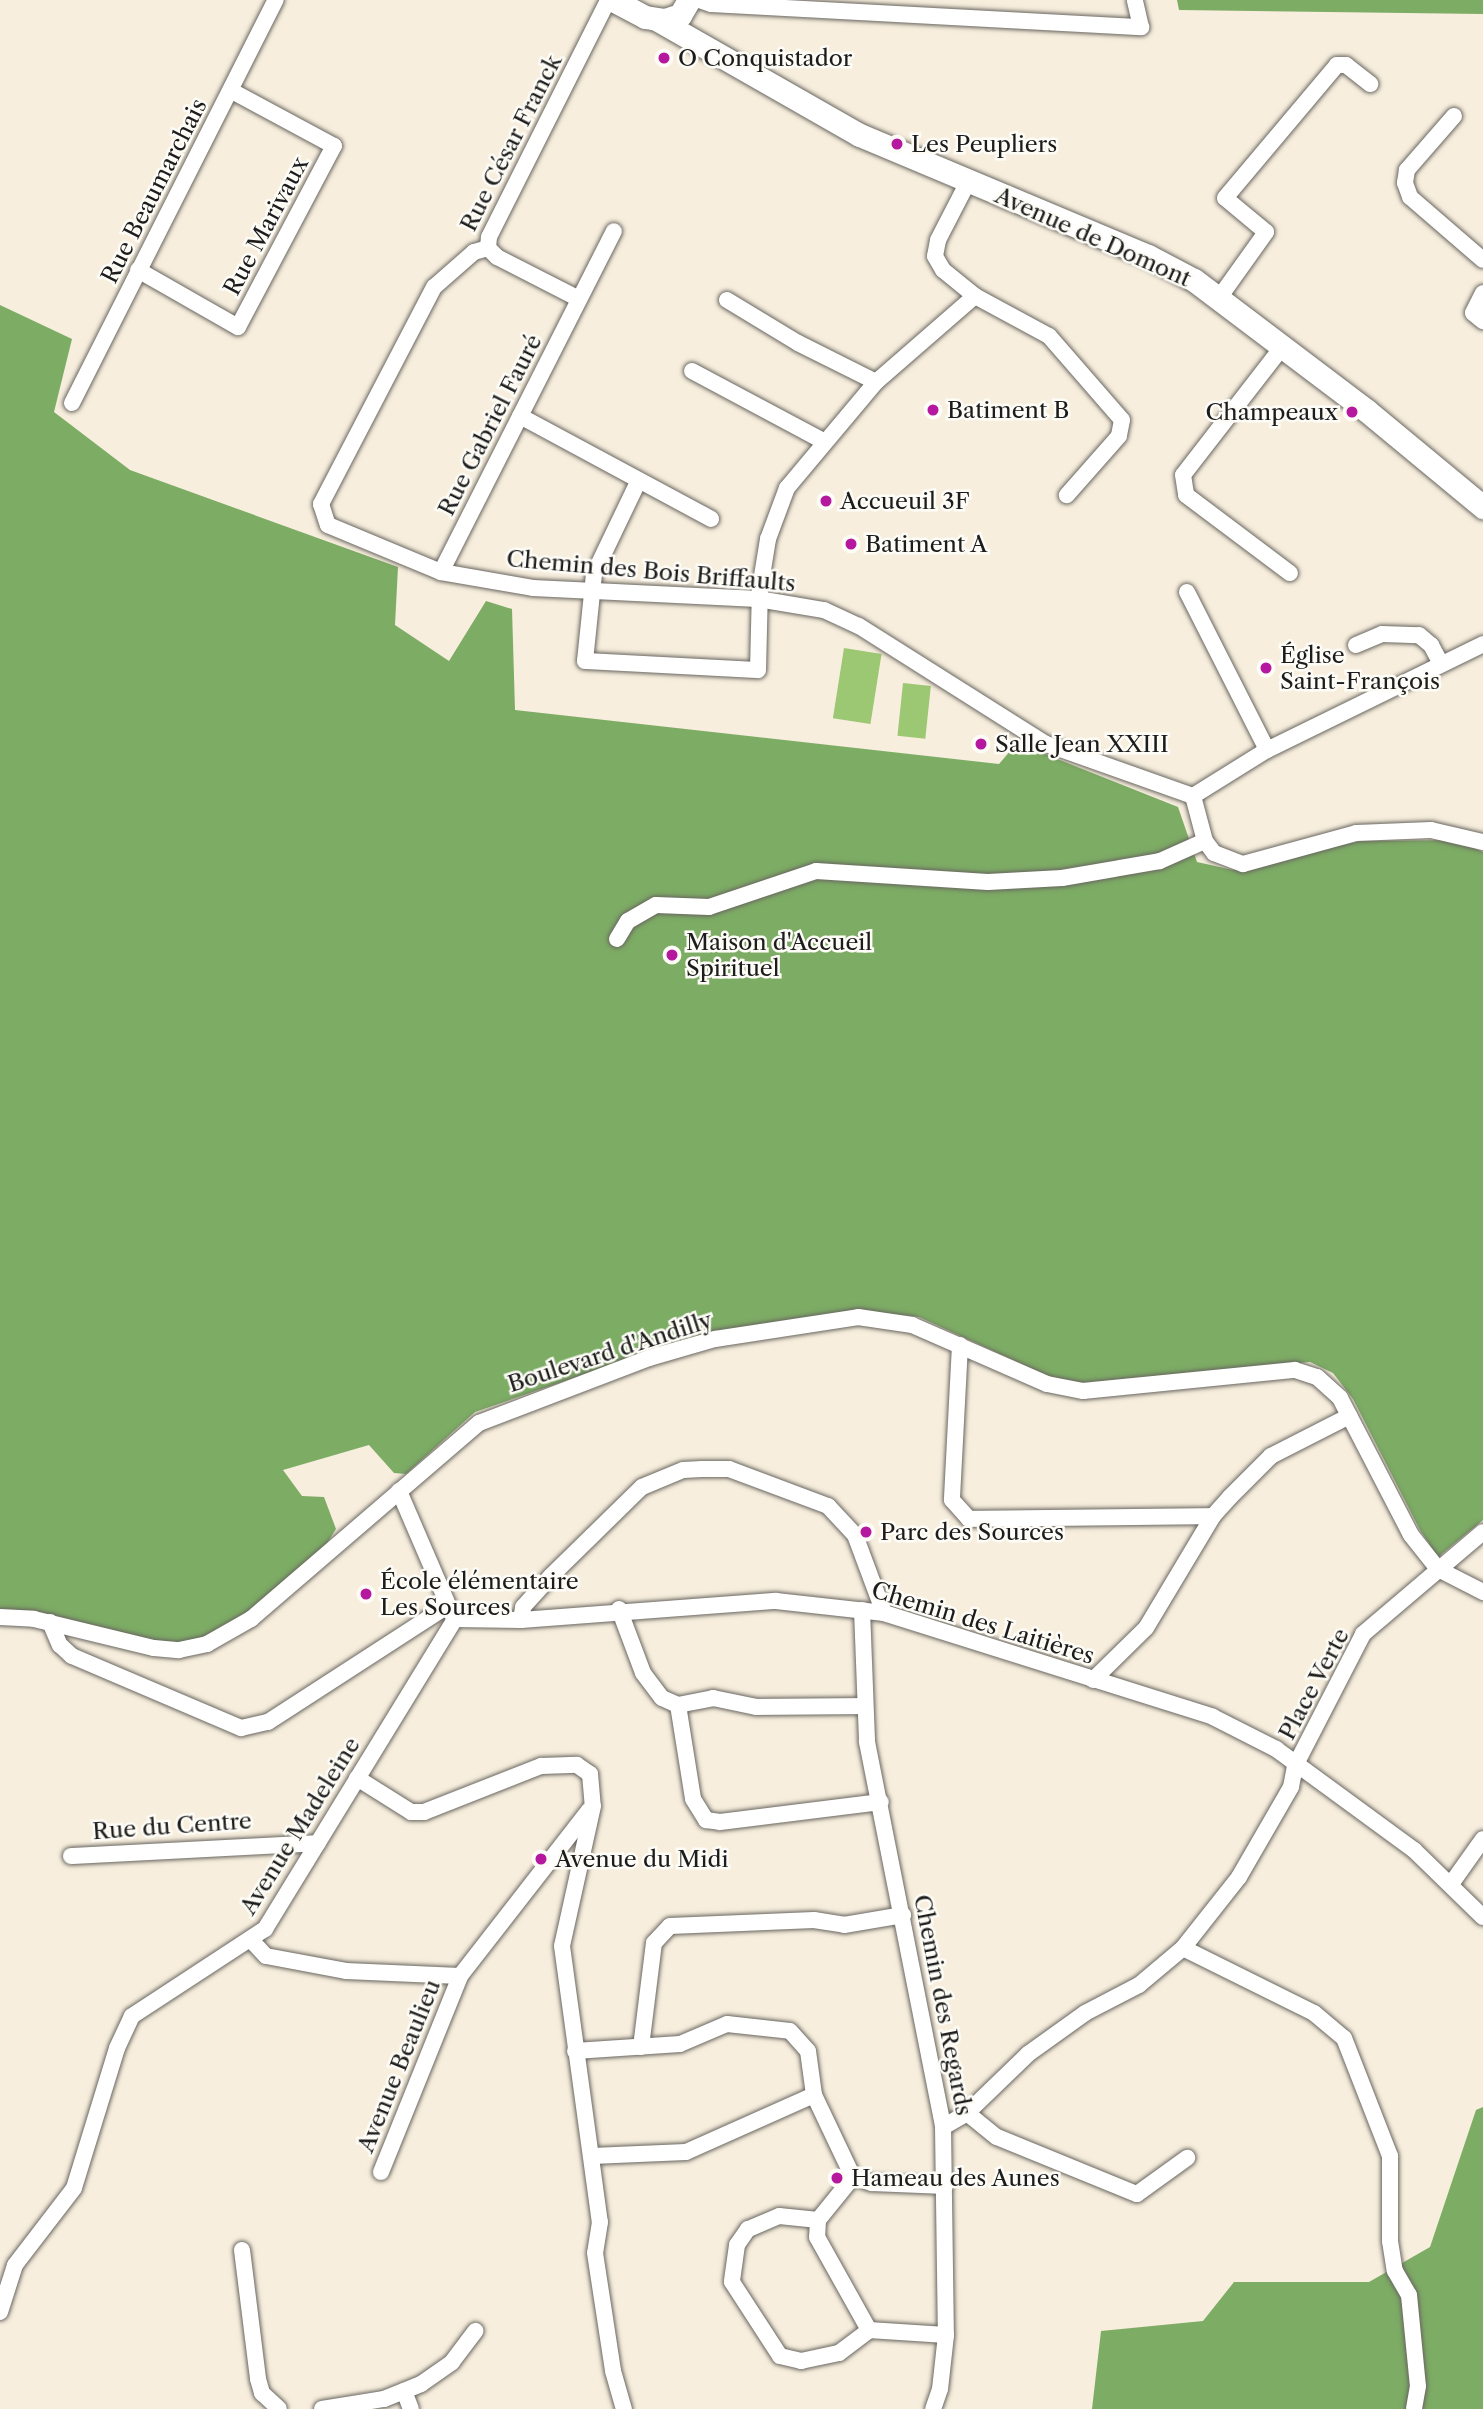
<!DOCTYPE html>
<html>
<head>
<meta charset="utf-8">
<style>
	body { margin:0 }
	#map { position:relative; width:1483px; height:2409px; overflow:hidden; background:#f7eedd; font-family:"Libre Caslon Text",serif }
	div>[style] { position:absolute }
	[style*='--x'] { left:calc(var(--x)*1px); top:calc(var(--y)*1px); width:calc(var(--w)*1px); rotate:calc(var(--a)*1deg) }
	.green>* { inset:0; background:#9cc773; transform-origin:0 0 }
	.forest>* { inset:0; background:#7dac65 }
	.roads { filter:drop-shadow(0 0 2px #696660) drop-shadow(0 0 2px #696660) }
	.minor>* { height:16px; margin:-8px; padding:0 8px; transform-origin:8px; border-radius:8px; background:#fff }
	.secondary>* { height:23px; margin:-11.5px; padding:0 11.5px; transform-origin:11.5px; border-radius:11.5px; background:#fff }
	.dots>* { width:19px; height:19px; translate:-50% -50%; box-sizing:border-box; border:4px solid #fdfcf7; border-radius:50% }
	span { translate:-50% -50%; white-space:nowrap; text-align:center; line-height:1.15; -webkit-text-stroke:5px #fdfcf7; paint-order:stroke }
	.poi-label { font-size:23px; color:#1c1c1c }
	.left { translate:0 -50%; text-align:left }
	.right { translate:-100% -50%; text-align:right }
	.street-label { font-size:23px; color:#1c1c1c }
</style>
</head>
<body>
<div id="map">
	<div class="green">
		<div style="left:844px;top:648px;width:38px;height:71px;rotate:9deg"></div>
		<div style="left:903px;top:683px;width:28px;height:53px;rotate:6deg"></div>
	</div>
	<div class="forest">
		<div style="clip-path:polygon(1177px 0,1483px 0,1483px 14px,1179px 10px)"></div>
		<div style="clip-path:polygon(0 305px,72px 339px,54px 412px,130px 470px,398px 567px,395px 625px,449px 661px,486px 601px,512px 609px,515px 710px,999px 764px,1017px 743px,1178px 807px,1197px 862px,1233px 870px,1360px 841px,1456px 840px,1483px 852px,1483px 1520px,1438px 1557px,1420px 1530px,1353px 1399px,1333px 1373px,1310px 1362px,1079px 1383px,1048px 1376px,919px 1317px,856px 1310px,695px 1336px,475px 1412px,406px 1474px,394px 1473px,369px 1445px,283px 1470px,302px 1496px,324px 1497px,336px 1529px,324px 1548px,246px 1617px,179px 1650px,0 1617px)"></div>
		<div style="clip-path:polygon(1483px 2107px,1483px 2409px,1092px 2409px,1101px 2331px,1203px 2321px,1234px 2282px,1369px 2282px,1430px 2247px,1476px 2110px)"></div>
	</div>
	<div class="roads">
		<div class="minor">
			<div style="--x:699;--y:0;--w:13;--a:18"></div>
			<div style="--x:711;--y:4;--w:431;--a:3.1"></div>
			<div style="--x:1141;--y:27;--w:28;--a:-103"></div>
			<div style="--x:1454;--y:116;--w:72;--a:131"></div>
			<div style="--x:1407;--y:170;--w:13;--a:99"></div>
			<div style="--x:1405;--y:183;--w:15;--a:70"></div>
			<div style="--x:1410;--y:197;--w:96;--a:40.8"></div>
			<div style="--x:488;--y:248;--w:15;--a:164"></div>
			<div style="--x:474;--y:252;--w:53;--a:138.8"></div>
			<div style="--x:434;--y:287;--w:245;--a:117.5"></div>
			<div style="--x:321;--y:504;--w:22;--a:72"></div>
			<div style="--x:328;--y:525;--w:122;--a:22.6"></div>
			<div style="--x:441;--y:572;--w:93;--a:9.9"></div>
			<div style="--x:533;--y:588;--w:225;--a:2.8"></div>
			<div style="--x:758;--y:599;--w:67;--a:9.5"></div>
			<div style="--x:824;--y:610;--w:38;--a:25"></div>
			<div style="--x:859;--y:626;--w:221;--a:32.3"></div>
			<div style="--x:1046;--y:744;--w:156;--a:19.5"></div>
			<div style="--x:488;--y:248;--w:11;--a:-85"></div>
			<div style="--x:489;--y:237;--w:265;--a:-63.3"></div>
			<div style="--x:488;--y:248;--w:13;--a:45"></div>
			<div style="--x:497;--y:257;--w:92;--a:27.1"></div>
			<div style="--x:138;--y:270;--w:115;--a:29.7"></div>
			<div style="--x:238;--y:327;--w:205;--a:-62.1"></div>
			<div style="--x:334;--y:146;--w:116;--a:-151.7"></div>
			<div style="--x:1483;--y:293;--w:22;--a:117"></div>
			<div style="--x:1473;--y:313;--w:13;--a:39"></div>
			<div style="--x:975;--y:296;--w:84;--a:28.4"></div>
			<div style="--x:1049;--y:336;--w:111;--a:49"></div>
			<div style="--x:1122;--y:420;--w:16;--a:101"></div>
			<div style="--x:1119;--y:436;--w:79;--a:131.4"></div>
			<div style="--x:1219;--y:298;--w:81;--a:-54.5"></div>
			<div style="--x:1266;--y:232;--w:53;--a:-140.3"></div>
			<div style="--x:1225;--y:198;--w:174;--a:-49.9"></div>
			<div style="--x:1337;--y:65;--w:9;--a:0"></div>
			<div style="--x:1346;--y:65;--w:31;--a:38"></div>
			<div style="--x:727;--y:300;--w:83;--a:31.2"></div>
			<div style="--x:798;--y:343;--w:87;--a:26.6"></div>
			<div style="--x:1283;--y:346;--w:163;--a:127.8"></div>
			<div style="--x:1183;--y:475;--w:20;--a:81"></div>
			<div style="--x:1186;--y:495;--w:130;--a:36.9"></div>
			<div style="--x:692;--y:371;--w:149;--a:28.1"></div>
			<div style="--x:72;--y:403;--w:452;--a:-63.2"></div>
			<div style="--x:520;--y:416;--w:217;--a:28.3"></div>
			<div style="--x:638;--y:482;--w:102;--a:115.6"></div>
			<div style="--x:594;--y:574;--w:87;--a:95.9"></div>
			<div style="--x:585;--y:661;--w:173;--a:3"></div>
			<div style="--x:758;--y:670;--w:82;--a:-88.6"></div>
			<div style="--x:760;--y:588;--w:50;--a:-80.7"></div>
			<div style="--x:768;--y:539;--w:54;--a:-69.6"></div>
			<div style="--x:787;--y:488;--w:138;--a:-50"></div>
			<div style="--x:876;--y:382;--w:131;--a:-41"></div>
			<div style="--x:975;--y:296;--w:41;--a:-140.9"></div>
			<div style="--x:943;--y:270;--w:16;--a:-120"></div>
			<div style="--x:935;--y:256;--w:16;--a:-79"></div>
			<div style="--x:938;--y:240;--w:65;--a:-62.7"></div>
			<div style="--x:441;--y:572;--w:382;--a:-63.1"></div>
			<div style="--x:1187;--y:592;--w:177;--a:63.1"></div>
			<div style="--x:1356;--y:645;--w:28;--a:-23"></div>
			<div style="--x:1382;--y:634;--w:37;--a:2"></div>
			<div style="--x:1419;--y:635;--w:16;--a:40"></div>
			<div style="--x:1431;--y:645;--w:21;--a:62"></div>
			<div style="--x:1193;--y:796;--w:47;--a:75.1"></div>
			<div style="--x:1205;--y:841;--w:15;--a:53"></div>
			<div style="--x:1214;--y:853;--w:31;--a:21"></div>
			<div style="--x:1243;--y:864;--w:117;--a:-15.3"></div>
			<div style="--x:1356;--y:833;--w:75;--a:-2.3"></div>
			<div style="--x:1431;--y:830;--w:53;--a:13"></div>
			<div style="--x:1193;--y:796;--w:87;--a:-31.9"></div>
			<div style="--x:1267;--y:750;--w:241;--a:-26.1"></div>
			<div style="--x:617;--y:939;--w:21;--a:-59"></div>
			<div style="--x:628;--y:921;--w:32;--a:-30"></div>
			<div style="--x:656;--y:905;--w:53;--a:2.2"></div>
			<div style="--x:709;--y:907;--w:113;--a:-18.6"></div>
			<div style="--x:816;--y:871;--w:172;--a:3.7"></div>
			<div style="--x:988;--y:882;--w:74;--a:-3.1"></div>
			<div style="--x:1062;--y:878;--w:99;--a:-9.8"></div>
			<div style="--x:1160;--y:861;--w:49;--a:-24"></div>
			<div style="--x:960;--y:1345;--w:155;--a:93"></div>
			<div style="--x:952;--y:1500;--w:25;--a:48"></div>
			<div style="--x:969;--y:1519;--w:244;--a:-0.7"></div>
			<div style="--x:399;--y:1491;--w:134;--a:66.7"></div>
			<div style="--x:619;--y:1609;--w:68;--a:69.4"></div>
			<div style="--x:643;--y:1673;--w:31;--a:53"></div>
			<div style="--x:662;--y:1698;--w:17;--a:24"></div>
			<div style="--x:678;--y:1705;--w:95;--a:80.9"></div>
			<div style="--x:693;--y:1799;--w:25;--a:58"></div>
			<div style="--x:706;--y:1820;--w:14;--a:8"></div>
			<div style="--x:720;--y:1822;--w:162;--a:-7.1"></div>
			<div style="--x:862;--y:1610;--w:132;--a:87.8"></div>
			<div style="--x:867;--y:1742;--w:392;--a:78.8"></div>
			<div style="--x:943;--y:2127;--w:208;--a:89.2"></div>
			<div style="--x:946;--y:2335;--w:54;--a:96.3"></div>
			<div style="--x:940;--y:2389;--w:21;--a:109"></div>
			<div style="--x:0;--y:1617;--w:34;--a:3"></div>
			<div style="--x:34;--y:1619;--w:123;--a:13.6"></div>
			<div style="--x:154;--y:1648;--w:25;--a:5"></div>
			<div style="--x:179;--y:1650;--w:29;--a:-12"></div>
			<div style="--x:207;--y:1644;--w:51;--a:-29.6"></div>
			<div style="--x:251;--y:1619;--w:301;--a:-40.7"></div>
			<div style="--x:479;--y:1423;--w:182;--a:-20.9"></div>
			<div style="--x:649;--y:1358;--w:69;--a:-16.1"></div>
			<div style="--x:715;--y:1339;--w:145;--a:-8.7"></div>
			<div style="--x:858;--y:1317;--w:55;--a:8.4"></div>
			<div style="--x:912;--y:1325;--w:147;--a:23.6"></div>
			<div style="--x:1047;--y:1384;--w:37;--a:11"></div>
			<div style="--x:1083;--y:1391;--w:213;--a:-5.7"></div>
			<div style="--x:1295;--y:1370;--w:23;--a:18"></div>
			<div style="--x:1317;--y:1377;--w:31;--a:42"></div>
			<div style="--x:1340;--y:1398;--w:154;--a:62.6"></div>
			<div style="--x:1411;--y:1535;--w:43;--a:51.5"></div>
			<div style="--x:1438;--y:1569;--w:51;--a:27.1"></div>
			<div style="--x:455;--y:1619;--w:66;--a:0.9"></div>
			<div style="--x:521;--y:1620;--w:256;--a:-4.3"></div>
			<div style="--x:776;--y:1601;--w:109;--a:6.3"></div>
			<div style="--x:884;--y:1613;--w:345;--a:17.5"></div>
			<div style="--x:1213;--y:1717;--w:71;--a:26.9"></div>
			<div style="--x:1276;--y:1749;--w:171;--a:36.2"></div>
			<div style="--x:1414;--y:1850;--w:96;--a:44.2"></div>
			<div style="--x:521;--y:1620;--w:13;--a:-81"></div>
			<div style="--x:523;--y:1607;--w:42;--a:-47.9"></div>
			<div style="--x:551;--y:1576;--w:127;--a:-44.4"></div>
			<div style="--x:642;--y:1487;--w:44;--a:-22.5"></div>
			<div style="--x:683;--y:1470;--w:19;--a:-3"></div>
			<div style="--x:702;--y:1469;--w:27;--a:0"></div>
			<div style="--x:729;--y:1469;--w:106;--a:20.5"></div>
			<div style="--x:828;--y:1506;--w:40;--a:47"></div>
			<div style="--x:855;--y:1535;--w:83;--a:69.6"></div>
			<div style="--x:50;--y:1622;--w:25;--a:67"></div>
			<div style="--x:60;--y:1645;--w:16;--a:43"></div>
			<div style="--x:72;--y:1656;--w:184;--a:23.1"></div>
			<div style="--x:241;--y:1728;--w:28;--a:-13"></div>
			<div style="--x:268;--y:1722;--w:213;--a:-32.9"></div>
			<div style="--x:1093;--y:1680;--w:74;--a:-44.5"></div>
			<div style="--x:1146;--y:1628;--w:131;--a:-59.1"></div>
			<div style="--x:1213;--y:1516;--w:25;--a:-48"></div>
			<div style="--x:1230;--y:1497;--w:58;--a:-45"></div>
			<div style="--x:1271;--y:1456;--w:88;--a:-27.1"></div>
			<div style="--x:678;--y:1705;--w:36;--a:-11"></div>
			<div style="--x:713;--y:1698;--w:45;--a:11.6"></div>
			<div style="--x:757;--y:1707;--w:106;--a:-0.5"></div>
			<div style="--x:357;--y:1778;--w:64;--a:32.2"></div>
			<div style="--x:411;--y:1812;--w:13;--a:0"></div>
			<div style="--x:424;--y:1812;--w:126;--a:-21.5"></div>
			<div style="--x:541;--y:1766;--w:36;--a:-2"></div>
			<div style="--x:577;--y:1765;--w:16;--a:35"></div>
			<div style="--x:590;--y:1774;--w:32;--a:85"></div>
			<div style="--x:593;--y:1806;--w:143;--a:102.5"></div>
			<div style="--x:562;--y:1946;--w:279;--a:82.2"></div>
			<div style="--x:600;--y:2222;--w:31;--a:99"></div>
			<div style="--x:595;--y:2253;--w:119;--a:81.3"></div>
			<div style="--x:613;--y:2371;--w:40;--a:74"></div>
			<div style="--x:71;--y:1856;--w:247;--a:-3"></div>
			<div style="--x:1451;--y:1884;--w:55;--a:-54.6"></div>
			<div style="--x:251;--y:1940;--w:22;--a:47"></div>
			<div style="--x:266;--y:1956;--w:81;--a:10.6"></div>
			<div style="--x:346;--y:1971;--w:114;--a:2.5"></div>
			<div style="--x:460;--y:1976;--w:210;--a:-52.1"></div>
			<div style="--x:1183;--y:1948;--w:146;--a:26.4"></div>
			<div style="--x:1314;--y:2013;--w:39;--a:40"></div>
			<div style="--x:1344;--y:2038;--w:127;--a:68.7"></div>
			<div style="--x:1390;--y:2156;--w:85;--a:90"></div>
			<div style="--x:1390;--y:2241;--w:30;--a:81"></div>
			<div style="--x:1395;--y:2271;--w:28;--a:60"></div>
			<div style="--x:1409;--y:2295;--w:91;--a:84.4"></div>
			<div style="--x:1418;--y:2386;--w:23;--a:100"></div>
			<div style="--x:641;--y:2047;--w:105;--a:-82.9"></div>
			<div style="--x:654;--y:1943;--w:23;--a:-47"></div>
			<div style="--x:670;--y:1926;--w:144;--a:-2.4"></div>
			<div style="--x:814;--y:1920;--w:30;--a:9"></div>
			<div style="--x:844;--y:1925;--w:60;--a:-9.6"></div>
			<div style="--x:575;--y:2051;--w:105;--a:-3.8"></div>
			<div style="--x:680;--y:2044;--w:51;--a:-23.1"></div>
			<div style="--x:727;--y:2024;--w:63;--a:6.3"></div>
			<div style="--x:790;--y:2031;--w:27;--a:48"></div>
			<div style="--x:808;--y:2051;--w:44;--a:82.2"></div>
			<div style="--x:814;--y:2095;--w:91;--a:64.6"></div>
			<div style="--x:853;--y:2177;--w:20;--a:18"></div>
			<div style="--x:872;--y:2183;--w:73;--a:2.4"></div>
			<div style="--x:967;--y:2113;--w:38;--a:39"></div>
			<div style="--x:997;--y:2137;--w:151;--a:22.2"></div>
			<div style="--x:1137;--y:2194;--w:62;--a:-35.8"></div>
			<div style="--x:943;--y:2127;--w:28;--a:-30"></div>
			<div style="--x:967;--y:2113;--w:85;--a:-44"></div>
			<div style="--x:1028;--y:2054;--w:70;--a:-35.7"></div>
			<div style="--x:1085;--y:2013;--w:61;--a:-27.4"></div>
			<div style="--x:1139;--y:1985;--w:57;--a:-40.1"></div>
			<div style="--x:1183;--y:1948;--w:90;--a:-51.7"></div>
			<div style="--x:1239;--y:1877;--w:104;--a:-60"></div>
			<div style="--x:1291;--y:1787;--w:21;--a:-79"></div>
			<div style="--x:1295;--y:1766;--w:148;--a:-62.7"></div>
			<div style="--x:1363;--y:1634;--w:157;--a:-40.4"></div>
			<div style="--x:592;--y:2156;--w:94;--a:-2.4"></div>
			<div style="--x:686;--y:2152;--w:140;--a:-24"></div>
			<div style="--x:381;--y:2172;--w:211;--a:-68"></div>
			<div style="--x:853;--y:2177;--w:55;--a:129.1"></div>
			<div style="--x:818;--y:2220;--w:17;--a:93"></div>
			<div style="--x:817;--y:2237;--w:107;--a:60.8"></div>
			<div style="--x:818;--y:2220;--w:39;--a:-174"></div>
			<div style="--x:779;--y:2216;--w:34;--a:157"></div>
			<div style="--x:748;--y:2229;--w:19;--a:125"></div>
			<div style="--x:737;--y:2245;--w:37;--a:98"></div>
			<div style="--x:732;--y:2282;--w:88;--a:57"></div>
			<div style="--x:780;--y:2356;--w:22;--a:13"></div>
			<div style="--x:801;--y:2361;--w:39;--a:-12"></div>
			<div style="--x:839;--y:2353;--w:38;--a:-37"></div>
			<div style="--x:869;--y:2330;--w:77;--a:3.7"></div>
			<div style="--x:242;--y:2250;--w:130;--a:82.9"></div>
			<div style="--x:258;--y:2379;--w:15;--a:74"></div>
			<div style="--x:262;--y:2393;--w:23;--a:43"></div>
			<div style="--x:0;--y:2312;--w:49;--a:-72.3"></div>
			<div style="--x:15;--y:2265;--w:97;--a:-52.5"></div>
			<div style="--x:74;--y:2188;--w:146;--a:-72.9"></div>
			<div style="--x:117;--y:2048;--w:35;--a:-65"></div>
			<div style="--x:132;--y:2016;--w:159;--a:-33.2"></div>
			<div style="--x:265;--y:1929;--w:364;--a:-58.5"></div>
			<div style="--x:404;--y:2391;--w:19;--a:69"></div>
			<div style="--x:322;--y:2409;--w:63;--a:-9.2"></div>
			<div style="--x:384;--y:2399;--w:40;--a:-22"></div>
			<div style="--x:421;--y:2384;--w:38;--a:-35"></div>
			<div style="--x:452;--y:2362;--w:39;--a:-53"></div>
		</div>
		<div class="secondary">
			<div style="--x:613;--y:0;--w:36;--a:28"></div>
			<div style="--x:645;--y:17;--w:20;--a:9"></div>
			<div style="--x:665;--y:20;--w:16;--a:-18"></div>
			<div style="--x:680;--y:15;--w:17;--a:-59"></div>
			<div style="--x:658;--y:20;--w:232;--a:29.7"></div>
			<div style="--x:860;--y:135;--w:312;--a:22.8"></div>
			<div style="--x:1148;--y:256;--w:52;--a:27.6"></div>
			<div style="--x:1194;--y:280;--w:217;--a:37.1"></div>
			<div style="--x:1367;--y:411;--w:151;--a:39.6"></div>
		</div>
	</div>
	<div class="dots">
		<div style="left:664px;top:58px;background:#b5179e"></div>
		<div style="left:897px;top:144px;background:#b5179e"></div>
		<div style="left:933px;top:410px;background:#b5179e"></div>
		<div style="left:1352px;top:412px;background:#b5179e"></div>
		<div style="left:826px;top:501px;background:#b5179e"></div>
		<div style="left:851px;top:544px;background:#b5179e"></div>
		<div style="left:1266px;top:668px;background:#b5179e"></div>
		<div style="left:981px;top:744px;background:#b5179e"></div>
		<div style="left:672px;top:955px;background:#b5179e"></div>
		<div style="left:866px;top:1532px;background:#b5179e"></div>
		<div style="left:366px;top:1594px;background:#b5179e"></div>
		<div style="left:541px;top:1859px;background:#b5179e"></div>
		<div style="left:837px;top:2178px;background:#b5179e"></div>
	</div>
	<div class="poi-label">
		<span class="left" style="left:678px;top:58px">O Conquistador</span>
		<span class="left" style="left:911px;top:144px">Les Peupliers</span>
		<span class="left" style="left:947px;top:410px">Batiment B</span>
		<span class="right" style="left:1338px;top:412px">Champeaux</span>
		<span class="left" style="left:840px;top:501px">Accueuil 3F</span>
		<span class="left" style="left:865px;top:544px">Batiment A</span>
		<span class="left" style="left:1280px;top:668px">Église<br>Saint-François</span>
		<span class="left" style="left:995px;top:744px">Salle Jean XXIII</span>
		<span class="left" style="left:686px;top:955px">Maison d'Accueil<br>Spirituel</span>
		<span class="left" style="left:880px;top:1532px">Parc des Sources</span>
		<span class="left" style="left:380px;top:1594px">École élémentaire<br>Les Sources</span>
		<span class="left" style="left:555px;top:1859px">Avenue du Midi</span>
		<span class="left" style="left:851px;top:2178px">Hameau des Aunes</span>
	</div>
	<div class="street-label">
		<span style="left:511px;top:143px;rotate:-63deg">Rue César Franck</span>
		<span style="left:154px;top:191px;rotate:-63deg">Rue Beaumarchais</span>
		<span style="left:266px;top:226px;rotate:-62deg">Rue Marivaux</span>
		<span style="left:1093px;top:237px;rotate:24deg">Avenue de Domont</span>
		<span style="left:490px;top:425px;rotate:-63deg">Rue Gabriel Fauré</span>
		<span style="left:651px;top:571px;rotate:5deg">Chemin des Bois Briffaults</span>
		<span style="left:610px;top:1352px;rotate:-18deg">Boulevard d'Andilly</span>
		<span style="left:983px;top:1623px;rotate:17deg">Chemin des Laitières</span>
		<span style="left:1314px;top:1684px;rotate:-62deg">Place Verte</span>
		<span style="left:172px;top:1826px;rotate:-4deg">Rue du Centre</span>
		<span style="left:300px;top:1826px;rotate:-58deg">Avenue Madeleine</span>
		<span style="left:943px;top:2005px;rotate:79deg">Chemin des Regards</span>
		<span style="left:399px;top:2066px;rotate:-68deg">Avenue Beaulieu</span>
	</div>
</div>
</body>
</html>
